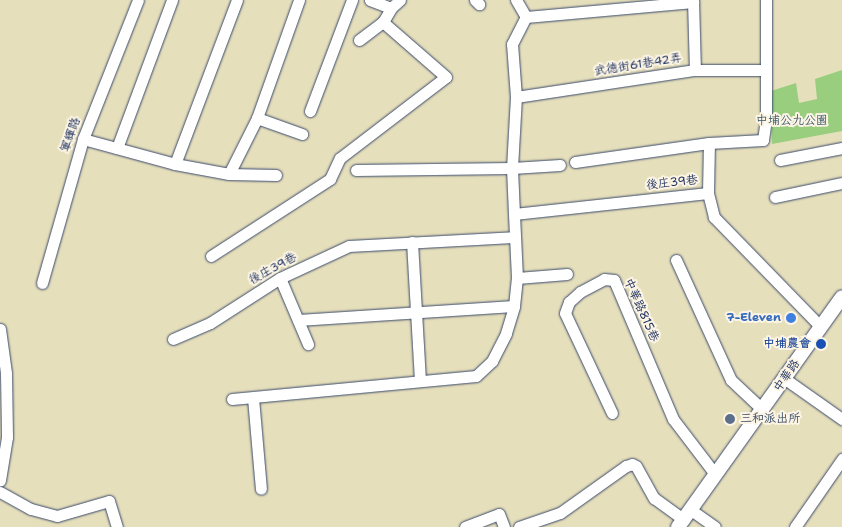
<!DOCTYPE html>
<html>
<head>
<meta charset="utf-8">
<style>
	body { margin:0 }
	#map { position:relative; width:842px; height:527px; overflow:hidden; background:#e6dfbb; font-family:"Shantell Sans","LXGW WenKai TC",sans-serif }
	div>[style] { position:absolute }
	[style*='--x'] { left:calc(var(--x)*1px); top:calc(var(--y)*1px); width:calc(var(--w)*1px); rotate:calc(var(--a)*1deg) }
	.green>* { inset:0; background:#99ce7f }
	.roads { filter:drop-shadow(0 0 1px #39496c) drop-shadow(0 0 1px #39496c) }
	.minor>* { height:11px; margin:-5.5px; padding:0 5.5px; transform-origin:5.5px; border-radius:5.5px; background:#fff }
	.major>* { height:14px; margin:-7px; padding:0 7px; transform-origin:7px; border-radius:7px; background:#fff }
	.dots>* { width:14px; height:14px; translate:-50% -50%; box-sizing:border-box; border:2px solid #fcf5e5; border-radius:50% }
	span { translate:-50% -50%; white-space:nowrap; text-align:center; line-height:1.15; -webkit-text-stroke:4px #fcf5e5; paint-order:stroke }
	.street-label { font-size:12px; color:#1b2f5e }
	.park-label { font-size:12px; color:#3a5766 }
	.shop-label { font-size:12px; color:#366cbe; font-weight:700 }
	.right { translate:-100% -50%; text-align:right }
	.transit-label { font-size:12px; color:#164399; font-weight:700 }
	.service-label { font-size:12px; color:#4e5e75; font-weight:700 }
	.left { translate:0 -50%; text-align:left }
</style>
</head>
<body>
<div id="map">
	<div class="green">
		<div style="clip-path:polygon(842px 70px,842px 131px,772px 144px,771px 91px,796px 83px,799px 103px,817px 99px,815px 79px)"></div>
	</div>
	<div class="roads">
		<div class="minor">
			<div style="--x:370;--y:0;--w:22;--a:21"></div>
			<div style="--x:475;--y:0;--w:6;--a:45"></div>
			<div style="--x:693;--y:0;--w:70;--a:88.4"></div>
			<div style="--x:526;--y:17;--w:168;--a:-5.1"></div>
			<div style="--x:359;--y:40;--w:30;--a:-37"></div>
			<div style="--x:383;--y:22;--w:16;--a:-60"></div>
			<div style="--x:391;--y:8;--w:12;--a:-42"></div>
			<div style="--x:516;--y:97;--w:181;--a:-8.6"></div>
			<div style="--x:695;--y:70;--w:71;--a:0"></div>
			<div style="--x:310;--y:111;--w:119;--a:-69.3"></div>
			<div style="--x:257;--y:118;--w:48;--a:19.6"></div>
			<div style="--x:83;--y:139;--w:95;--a:15.2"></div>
			<div style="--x:175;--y:164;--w:55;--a:10.5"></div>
			<div style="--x:229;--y:174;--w:47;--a:1.2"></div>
			<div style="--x:117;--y:148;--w:158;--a:-69.6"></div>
			<div style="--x:780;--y:160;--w:63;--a:-11"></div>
			<div style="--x:575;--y:162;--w:135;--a:-8.1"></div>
			<div style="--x:175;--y:164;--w:175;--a:-69.3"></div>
			<div style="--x:356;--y:170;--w:156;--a:-0.7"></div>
			<div style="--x:512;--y:168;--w:48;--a:-3.6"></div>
			<div style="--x:229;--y:174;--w:63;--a:-63.4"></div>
			<div style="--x:257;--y:118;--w:125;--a:-70.4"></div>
			<div style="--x:708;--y:193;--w:50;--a:-88.9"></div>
			<div style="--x:709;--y:143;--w:54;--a:-3.2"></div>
			<div style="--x:763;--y:140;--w:22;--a:-82"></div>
			<div style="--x:766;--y:118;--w:118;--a:-90"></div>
			<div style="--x:775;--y:197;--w:68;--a:-11.8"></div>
			<div style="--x:514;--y:214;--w:46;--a:-92.5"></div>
			<div style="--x:512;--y:168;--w:71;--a:-86.8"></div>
			<div style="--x:516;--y:97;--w:53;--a:-94.3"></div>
			<div style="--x:512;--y:44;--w:30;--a:-63"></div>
			<div style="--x:526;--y:17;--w:20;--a:-120"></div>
			<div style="--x:412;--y:242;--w:138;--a:86.7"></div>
			<div style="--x:211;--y:256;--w:142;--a:-32.9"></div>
			<div style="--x:330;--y:179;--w:23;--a:-65"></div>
			<div style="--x:340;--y:158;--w:133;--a:-37.4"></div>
			<div style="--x:446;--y:77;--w:84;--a:-138.9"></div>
			<div style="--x:676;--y:260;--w:132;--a:65.4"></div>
			<div style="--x:731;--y:380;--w:44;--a:43.2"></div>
			<div style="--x:567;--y:274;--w:50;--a:175.4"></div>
			<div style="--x:517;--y:278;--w:64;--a:-92.7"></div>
			<div style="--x:514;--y:214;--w:195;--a:-6.2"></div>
			<div style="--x:708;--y:193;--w:25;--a:76"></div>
			<div style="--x:714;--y:217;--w:153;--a:45.8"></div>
			<div style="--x:280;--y:278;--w:72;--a:67"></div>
			<div style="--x:42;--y:283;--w:150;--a:-74.1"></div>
			<div style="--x:83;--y:139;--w:149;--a:-68.4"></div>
			<div style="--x:298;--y:320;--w:216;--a:-3.7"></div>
			<div style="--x:0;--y:329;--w:44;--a:82.2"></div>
			<div style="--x:6;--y:373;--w:64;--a:89.1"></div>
			<div style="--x:7;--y:437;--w:44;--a:99.2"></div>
			<div style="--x:173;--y:339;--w:40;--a:-23.4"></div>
			<div style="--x:210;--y:323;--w:83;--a:-32.7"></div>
			<div style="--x:280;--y:278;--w:76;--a:-24.9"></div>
			<div style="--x:349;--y:246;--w:164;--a:-3.1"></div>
			<div style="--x:785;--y:379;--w:70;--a:35.1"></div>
			<div style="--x:253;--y:398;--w:91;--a:85"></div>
			<div style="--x:232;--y:399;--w:245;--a:-5.4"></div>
			<div style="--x:476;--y:376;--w:22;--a:-43"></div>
			<div style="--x:492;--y:361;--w:31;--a:-63"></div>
			<div style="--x:506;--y:333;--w:28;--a:-73"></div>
			<div style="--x:514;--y:306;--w:28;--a:-84"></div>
			<div style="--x:612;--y:413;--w:110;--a:-115.2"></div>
			<div style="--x:565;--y:313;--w:12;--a:-70"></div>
			<div style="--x:569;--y:302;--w:15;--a:-42"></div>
			<div style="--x:580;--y:292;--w:27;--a:-28"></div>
			<div style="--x:604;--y:279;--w:10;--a:6"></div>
			<div style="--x:614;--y:280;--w:151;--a:67"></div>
			<div style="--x:673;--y:419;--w:69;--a:52.6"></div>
			<div style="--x:0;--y:492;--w:35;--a:29"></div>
			<div style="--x:31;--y:509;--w:27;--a:15"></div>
			<div style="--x:57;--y:516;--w:54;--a:-16.1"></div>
			<div style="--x:109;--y:501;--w:27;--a:73"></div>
			<div style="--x:691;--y:510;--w:29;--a:35"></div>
			<div style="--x:465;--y:527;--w:36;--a:-21"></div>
			<div style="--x:499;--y:514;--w:14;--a:69"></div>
			<div style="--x:519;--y:527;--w:43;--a:-18.9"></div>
			<div style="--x:560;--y:513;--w:81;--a:-35.5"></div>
			<div style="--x:626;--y:466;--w:6;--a:-18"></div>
			<div style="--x:632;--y:464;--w:4;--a:27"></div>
			<div style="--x:636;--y:466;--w:37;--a:61"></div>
			<div style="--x:654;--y:498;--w:37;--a:36"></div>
			<div style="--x:795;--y:527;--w:83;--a:-55.3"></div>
		</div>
		<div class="major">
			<div style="--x:678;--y:527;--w:282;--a:-54.5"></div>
		</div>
	</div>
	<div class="dots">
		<div style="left:791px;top:318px;background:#3f7fe0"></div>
		<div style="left:821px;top:344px;background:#1a4fb4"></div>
		<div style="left:730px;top:419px;background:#5c6f8a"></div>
	</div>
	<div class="street-label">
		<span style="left:638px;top:65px;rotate:-9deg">武德街61巷42弄</span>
		<span style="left:71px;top:135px;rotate:-71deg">軍輝路</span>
		<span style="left:672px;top:183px;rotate:-6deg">後庄39巷</span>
		<span style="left:273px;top:269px;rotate:-29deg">後庄39巷</span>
		<span style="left:641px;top:310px;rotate:66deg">中華路815巷</span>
		<span style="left:787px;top:376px;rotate:-55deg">中華路</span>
	</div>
	<div class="park-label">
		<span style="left:792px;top:121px">中埔公九公園</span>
	</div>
	<div class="shop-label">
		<span class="right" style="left:781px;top:318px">7-Eleven</span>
	</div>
	<div class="transit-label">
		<span class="right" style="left:811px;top:344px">中埔農會</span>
	</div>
	<div class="service-label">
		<span class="left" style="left:740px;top:419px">三和派出所</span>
	</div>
</div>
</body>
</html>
